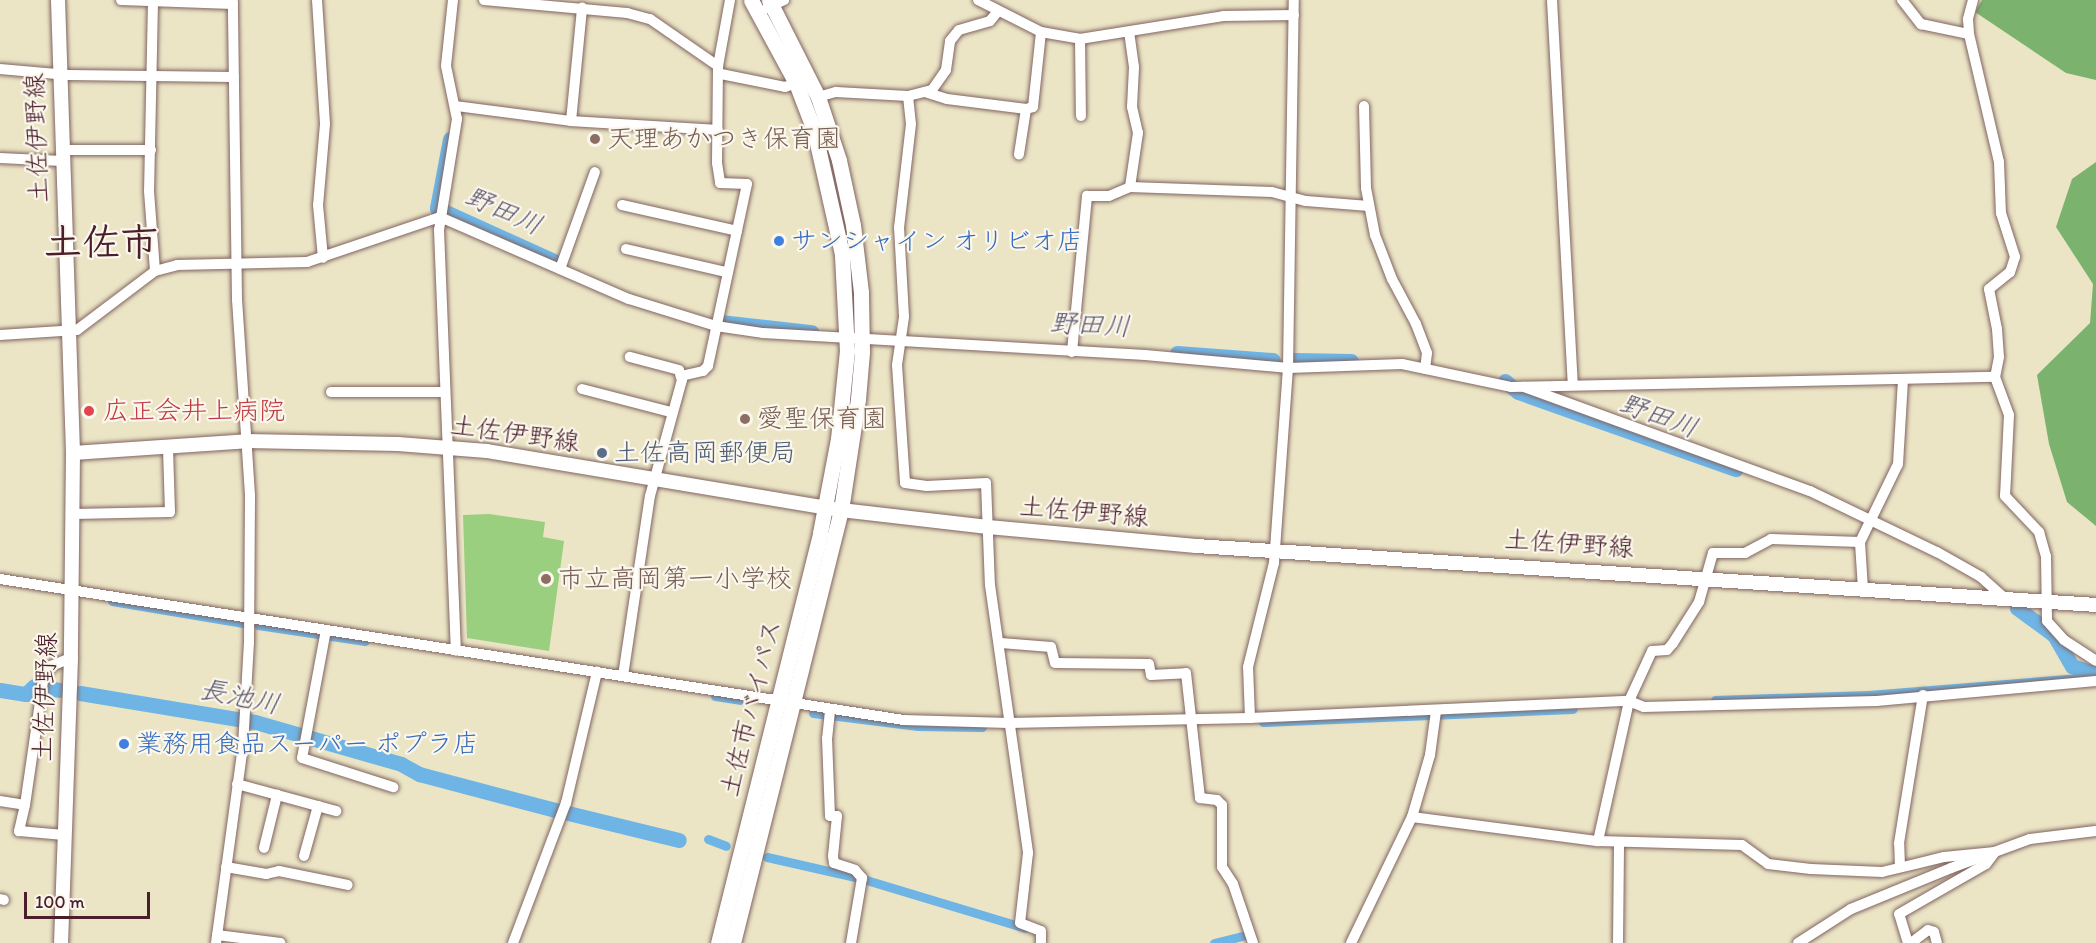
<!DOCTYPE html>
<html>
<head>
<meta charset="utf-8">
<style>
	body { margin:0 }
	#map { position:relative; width:2096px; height:943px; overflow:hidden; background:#ebe5c6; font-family:Itim,"Klee One",sans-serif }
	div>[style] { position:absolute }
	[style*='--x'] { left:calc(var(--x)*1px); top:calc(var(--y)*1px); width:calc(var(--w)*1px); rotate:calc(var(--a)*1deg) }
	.green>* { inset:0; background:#9acf80 }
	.forest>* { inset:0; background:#7bb26e }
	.canal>* { height:9px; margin:-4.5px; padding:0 4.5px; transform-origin:4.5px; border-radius:4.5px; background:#6eb4e5 }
	.river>* { height:15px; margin:-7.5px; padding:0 7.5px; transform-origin:7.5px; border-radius:7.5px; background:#6eb4e5 }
	.roads { filter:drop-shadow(0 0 2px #826461) drop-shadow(0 0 2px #826461) }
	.minor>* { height:10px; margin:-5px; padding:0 5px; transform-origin:5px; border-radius:5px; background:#fff }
	.major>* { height:14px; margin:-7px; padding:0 7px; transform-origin:7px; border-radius:7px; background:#fff }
	.highway>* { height:15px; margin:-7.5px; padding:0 7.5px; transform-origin:7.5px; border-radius:7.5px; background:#fff }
	.dots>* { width:16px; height:16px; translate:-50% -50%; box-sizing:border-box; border:3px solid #fbf7ec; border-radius:50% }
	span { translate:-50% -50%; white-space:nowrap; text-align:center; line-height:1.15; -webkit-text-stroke:4.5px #fbf7ec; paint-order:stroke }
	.street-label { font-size:26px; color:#4a1f2b }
	.education-label { font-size:26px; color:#785e54 }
	.left { translate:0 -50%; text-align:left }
	.shop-label { font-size:26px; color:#366cbe }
	.health-label { font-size:26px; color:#be3a42 }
	.service-label { font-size:26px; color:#4e5e75 }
	.water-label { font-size:27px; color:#57536c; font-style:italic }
	.town-label { font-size:38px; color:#4a1f2b; font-weight:700 }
	.scale { position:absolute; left:24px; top:892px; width:126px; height:27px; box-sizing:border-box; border:3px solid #4a1f2b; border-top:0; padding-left:8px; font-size:18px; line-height:21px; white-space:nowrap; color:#4a1f2b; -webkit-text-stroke:4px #fbf7ec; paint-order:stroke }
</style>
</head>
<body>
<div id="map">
	<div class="green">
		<div style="clip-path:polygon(489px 514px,545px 522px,543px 537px,564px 541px,549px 651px,467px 638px,463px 515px)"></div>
	</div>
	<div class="forest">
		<div style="clip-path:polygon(1982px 0,2096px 0,2096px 80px,2066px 73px,1975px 12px)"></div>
		<div style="clip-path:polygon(2096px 162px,2096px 526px,2067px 502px,2049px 444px,2037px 375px,2090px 323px,2093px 284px,2056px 227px,2072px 179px)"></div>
	</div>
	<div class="canal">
		<div style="--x:112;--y:601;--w:133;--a:9.5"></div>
		<div style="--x:258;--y:625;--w:108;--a:8.5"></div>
		<div style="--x:715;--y:696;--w:25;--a:9"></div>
		<div style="--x:1715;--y:700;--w:153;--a:-1.9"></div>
		<div style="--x:1868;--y:695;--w:212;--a:-4.6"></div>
		<div style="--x:813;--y:713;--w:106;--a:7.1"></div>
		<div style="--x:918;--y:726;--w:64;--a:0.9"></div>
		<div style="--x:1263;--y:722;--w:310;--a:-2.4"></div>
		<div style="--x:708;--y:839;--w:19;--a:21"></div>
		<div style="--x:767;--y:857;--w:94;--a:12.9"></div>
		<div style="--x:863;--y:879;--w:169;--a:16.8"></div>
		<div style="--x:1214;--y:943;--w:30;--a:-14"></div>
	</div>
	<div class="river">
		<div style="--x:450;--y:139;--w:70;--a:100.7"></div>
		<div style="--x:437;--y:208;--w:131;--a:24.4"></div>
		<div style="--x:720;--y:322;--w:92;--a:6.3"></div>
		<div style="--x:1177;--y:353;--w:96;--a:4.2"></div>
		<div style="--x:1294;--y:360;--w:57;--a:1"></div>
		<div style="--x:1505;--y:381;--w:17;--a:40"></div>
		<div style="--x:1518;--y:392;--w:231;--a:19.5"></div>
		<div style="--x:2017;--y:608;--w:46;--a:36.1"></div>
		<div style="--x:2054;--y:635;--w:36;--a:60"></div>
		<div style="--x:2072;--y:666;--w:25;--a:18"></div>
		<div style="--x:48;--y:688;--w:11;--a:10"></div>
		<div style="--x:0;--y:690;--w:26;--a:9"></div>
		<div style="--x:26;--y:694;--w:11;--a:-45"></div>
		<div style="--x:80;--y:693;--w:177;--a:9.4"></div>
		<div style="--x:255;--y:722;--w:152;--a:16"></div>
		<div style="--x:401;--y:764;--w:21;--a:29"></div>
		<div style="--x:419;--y:774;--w:145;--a:14.8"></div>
		<div style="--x:568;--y:813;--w:114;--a:13.7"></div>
	</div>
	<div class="roads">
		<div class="minor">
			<div style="--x:121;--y:0;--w:112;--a:2"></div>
			<div style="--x:317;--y:0;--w:124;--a:86.3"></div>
			<div style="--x:325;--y:124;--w:81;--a:94.9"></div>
			<div style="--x:318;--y:205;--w:53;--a:84.6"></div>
			<div style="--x:453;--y:0;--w:66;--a:96.1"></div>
			<div style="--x:446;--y:66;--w:54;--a:78.3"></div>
			<div style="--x:457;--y:119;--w:112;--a:99.2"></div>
			<div style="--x:439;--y:230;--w:421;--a:87.7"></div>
			<div style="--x:484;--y:0;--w:144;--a:5.2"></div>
			<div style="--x:627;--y:13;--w:24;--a:15"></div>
			<div style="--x:650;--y:19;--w:83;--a:34.7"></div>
			<div style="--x:718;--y:66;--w:97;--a:90.6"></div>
			<div style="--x:717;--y:163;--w:20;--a:81"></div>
			<div style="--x:720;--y:183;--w:27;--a:2"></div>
			<div style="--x:747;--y:184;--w:186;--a:102.1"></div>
			<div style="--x:708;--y:366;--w:7;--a:135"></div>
			<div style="--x:703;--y:371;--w:23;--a:167"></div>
			<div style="--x:978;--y:0;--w:71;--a:26.9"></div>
			<div style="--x:1041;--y:32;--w:40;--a:10"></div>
			<div style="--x:1080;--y:39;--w:145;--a:-9.1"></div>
			<div style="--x:1223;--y:16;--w:71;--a:-0.8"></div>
			<div style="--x:1552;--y:0;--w:384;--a:86.9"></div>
			<div style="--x:1902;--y:0;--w:31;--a:52"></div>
			<div style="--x:1921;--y:24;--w:49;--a:11.8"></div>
			<div style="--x:1973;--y:0;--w:20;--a:105"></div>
			<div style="--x:1968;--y:19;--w:15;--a:86"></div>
			<div style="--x:1969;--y:34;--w:131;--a:76.8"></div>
			<div style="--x:1999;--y:162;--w:51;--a:87.8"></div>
			<div style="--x:2001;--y:213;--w:46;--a:72.3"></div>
			<div style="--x:2015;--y:257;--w:16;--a:108"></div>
			<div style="--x:2010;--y:272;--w:27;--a:141"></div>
			<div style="--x:1989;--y:289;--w:41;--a:78.7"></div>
			<div style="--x:1997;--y:329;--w:28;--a:86"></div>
			<div style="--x:1999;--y:357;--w:20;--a:101"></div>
			<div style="--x:1995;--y:377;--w:40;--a:69.8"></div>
			<div style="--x:2009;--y:415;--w:81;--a:92.8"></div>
			<div style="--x:2005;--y:496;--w:50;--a:46.6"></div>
			<div style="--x:2039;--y:532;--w:25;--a:74"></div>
			<div style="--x:2046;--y:556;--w:65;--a:89.1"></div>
			<div style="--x:2047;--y:621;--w:25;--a:48"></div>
			<div style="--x:2064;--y:640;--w:38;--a:33"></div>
			<div style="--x:153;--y:2;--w:189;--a:91.2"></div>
			<div style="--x:149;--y:191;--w:80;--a:85.7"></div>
			<div style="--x:767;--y:8;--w:19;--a:-25"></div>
			<div style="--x:1080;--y:39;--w:77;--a:89.3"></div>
			<div style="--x:718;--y:66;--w:67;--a:-79.7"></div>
			<div style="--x:0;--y:69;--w:68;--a:5"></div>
			<div style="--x:68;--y:75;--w:166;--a:0.7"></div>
			<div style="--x:721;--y:74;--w:65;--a:11.5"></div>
			<div style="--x:785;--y:87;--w:12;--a:-20"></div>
			<div style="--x:925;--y:92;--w:23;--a:18"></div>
			<div style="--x:947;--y:99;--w:80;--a:7.2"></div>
			<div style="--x:1026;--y:109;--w:46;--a:98.8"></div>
			<div style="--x:908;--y:96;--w:28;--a:84"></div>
			<div style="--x:911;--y:124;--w:104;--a:96.6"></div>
			<div style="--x:899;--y:227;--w:90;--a:86.8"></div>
			<div style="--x:904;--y:317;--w:49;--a:98.3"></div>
			<div style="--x:897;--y:365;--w:118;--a:86.1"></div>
			<div style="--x:905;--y:483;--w:22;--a:8"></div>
			<div style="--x:927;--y:486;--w:59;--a:-2.9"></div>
			<div style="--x:986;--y:483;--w:102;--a:87.8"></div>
			<div style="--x:990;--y:585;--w:271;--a:81.9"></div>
			<div style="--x:1028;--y:853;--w:70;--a:96.5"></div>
			<div style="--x:1020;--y:923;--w:22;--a:21"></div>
			<div style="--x:1041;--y:931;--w:12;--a:90"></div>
			<div style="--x:818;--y:97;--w:19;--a:-16"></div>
			<div style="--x:836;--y:92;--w:72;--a:3.2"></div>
			<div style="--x:908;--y:96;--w:25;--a:-14"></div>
			<div style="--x:932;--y:90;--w:24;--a:-55"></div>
			<div style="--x:946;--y:70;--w:29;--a:-82"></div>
			<div style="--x:950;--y:41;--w:14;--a:-51"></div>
			<div style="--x:959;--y:30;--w:32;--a:-16"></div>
			<div style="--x:990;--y:21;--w:13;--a:-51"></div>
			<div style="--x:456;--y:106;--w:116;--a:7.4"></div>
			<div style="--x:571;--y:121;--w:114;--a:-84.4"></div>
			<div style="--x:1364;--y:106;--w:82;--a:88.6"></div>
			<div style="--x:1366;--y:188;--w:48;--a:79.2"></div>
			<div style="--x:1375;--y:235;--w:47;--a:68.9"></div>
			<div style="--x:1392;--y:279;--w:51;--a:61.9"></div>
			<div style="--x:1416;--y:324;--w:31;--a:69"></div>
			<div style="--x:1427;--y:353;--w:16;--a:97"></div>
			<div style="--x:1026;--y:109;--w:7;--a:-16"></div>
			<div style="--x:1033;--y:107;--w:75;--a:-83.9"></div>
			<div style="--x:571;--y:121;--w:147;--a:3.5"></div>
			<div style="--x:62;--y:150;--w:89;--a:0"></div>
			<div style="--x:0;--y:158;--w:62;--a:2.8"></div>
			<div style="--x:1130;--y:187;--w:142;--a:2"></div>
			<div style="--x:1272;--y:192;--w:35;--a:15"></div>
			<div style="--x:1306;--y:201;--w:63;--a:4.5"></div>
			<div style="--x:622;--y:205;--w:118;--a:12.7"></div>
			<div style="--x:626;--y:249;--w:103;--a:13"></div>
			<div style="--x:560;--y:269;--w:103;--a:-70.2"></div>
			<div style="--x:0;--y:335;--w:77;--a:-3.7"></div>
			<div style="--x:77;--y:330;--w:98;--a:-37.1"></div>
			<div style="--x:155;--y:271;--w:23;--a:-15"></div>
			<div style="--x:177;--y:265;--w:130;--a:-1.3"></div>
			<div style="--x:307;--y:262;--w:140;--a:-18.7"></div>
			<div style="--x:440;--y:217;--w:206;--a:23.5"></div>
			<div style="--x:629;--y:299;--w:91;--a:17.2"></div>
			<div style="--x:716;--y:326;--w:48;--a:8.5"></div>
			<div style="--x:763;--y:333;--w:383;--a:3.3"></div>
			<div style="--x:1145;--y:355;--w:144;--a:5.2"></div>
			<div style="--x:1288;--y:368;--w:114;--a:-2"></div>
			<div style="--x:1402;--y:364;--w:111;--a:11.9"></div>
			<div style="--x:1511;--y:387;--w:484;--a:-1.2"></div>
			<div style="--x:1072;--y:352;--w:157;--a:-84.5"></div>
			<div style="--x:1087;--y:196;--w:22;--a:0"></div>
			<div style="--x:1109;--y:196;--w:23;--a:-23"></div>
			<div style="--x:1130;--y:187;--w:55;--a:-81.6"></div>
			<div style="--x:1138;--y:133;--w:27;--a:-103"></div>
			<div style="--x:1132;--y:107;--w:40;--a:-87.1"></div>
			<div style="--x:1134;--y:67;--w:35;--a:-98"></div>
			<div style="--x:1524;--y:387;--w:304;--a:20"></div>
			<div style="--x:1810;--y:491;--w:141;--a:25.7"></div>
			<div style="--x:1937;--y:552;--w:51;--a:29.6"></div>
			<div style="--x:1981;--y:577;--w:36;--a:42"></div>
			<div style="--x:582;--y:389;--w:92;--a:14.5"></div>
			<div style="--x:331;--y:392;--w:114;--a:0"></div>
			<div style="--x:73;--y:514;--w:97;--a:-1.2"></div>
			<div style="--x:170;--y:512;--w:65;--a:-91.8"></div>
			<div style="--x:0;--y:579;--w:914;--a:8.87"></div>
			<div style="--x:903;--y:720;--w:106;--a:1.6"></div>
			<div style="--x:1009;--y:723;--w:241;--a:-1.2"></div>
			<div style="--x:1250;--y:718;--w:379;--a:-2.6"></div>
			<div style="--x:1629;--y:701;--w:16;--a:22"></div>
			<div style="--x:1644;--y:707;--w:232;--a:-1.5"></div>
			<div style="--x:1876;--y:701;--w:221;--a:-5.2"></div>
			<div style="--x:1863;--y:589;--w:47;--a:-93.7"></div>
			<div style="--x:1860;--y:542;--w:87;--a:-64"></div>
			<div style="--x:1898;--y:464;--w:83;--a:-86.6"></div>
			<div style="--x:326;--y:630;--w:130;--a:100.6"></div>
			<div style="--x:302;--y:758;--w:96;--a:17.7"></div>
			<div style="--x:1001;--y:643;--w:50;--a:4.6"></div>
			<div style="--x:1051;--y:647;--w:16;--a:76"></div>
			<div style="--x:1055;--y:663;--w:94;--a:0.6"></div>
			<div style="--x:1149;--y:664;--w:11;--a:80"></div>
			<div style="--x:1151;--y:675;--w:35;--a:-3"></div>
			<div style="--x:1186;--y:673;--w:126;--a:83.6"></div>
			<div style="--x:1200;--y:798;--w:17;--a:7"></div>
			<div style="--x:1217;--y:800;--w:7;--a:45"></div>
			<div style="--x:1222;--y:805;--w:62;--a:90"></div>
			<div style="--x:1222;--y:867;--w:20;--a:57"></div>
			<div style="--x:1233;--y:884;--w:62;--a:71.3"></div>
			<div style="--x:623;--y:676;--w:182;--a:-81.5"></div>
			<div style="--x:650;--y:496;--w:120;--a:-74.6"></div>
			<div style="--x:682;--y:380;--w:10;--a:-107"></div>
			<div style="--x:679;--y:370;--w:51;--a:-165.1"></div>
			<div style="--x:830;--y:711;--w:27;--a:96"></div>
			<div style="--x:827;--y:738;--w:78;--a:87.8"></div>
			<div style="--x:830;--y:816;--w:7;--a:0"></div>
			<div style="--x:837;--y:816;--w:40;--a:95.7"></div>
			<div style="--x:833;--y:856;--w:7;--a:82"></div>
			<div style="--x:834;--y:863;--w:22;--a:18"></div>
			<div style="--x:855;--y:870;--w:11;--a:49"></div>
			<div style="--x:862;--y:878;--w:66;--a:99.6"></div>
			<div style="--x:1250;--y:718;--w:51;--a:-92.2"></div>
			<div style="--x:1248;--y:667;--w:107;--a:-76"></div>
			<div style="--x:1274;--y:563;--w:196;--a:-85.9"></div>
			<div style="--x:1288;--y:368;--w:368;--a:-89.1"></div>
			<div style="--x:237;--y:784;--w:103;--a:15.3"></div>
			<div style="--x:0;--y:801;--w:25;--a:9"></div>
			<div style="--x:25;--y:805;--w:125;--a:-81.7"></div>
			<div style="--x:43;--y:681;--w:17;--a:-62"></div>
			<div style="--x:51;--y:666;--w:22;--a:-22"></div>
			<div style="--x:25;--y:805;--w:27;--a:103"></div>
			<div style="--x:19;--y:831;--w:45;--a:5.1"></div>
			<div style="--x:1412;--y:817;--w:188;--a:7.4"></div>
			<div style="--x:1598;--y:841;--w:144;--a:1.6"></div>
			<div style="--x:1742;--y:845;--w:32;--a:36"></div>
			<div style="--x:1768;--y:864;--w:43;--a:6.6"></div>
			<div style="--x:1811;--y:869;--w:71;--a:2.4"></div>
			<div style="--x:1882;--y:872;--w:64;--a:-13.6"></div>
			<div style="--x:1944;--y:857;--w:51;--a:-5.6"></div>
			<div style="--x:1598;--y:841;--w:143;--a:-77.5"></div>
			<div style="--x:1629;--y:701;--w:55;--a:-65.3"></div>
			<div style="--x:1652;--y:651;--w:15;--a:-4"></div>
			<div style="--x:1667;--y:650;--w:9;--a:-49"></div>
			<div style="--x:1673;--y:643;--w:49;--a:-57.6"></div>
			<div style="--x:1699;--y:602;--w:51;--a:-74.1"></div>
			<div style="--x:1713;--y:553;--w:32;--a:0"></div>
			<div style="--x:1745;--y:553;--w:30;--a:-28"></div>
			<div style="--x:1771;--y:539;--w:89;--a:1.9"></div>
			<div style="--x:264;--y:848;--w:55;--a:-76.2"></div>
			<div style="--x:304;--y:856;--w:52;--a:-74.4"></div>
			<div style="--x:226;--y:867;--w:41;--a:9.9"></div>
			<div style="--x:266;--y:874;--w:13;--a:-13"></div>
			<div style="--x:279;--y:871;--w:70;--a:11.5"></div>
			<div style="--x:1900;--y:867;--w:24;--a:-92"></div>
			<div style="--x:1899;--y:843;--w:150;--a:-80.8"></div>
			<div style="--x:0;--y:899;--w:4;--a:14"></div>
			<div style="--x:217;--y:935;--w:64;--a:7.2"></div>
			<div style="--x:216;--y:943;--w:199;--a:-82.2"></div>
			<div style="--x:243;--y:746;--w:104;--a:-86.7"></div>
			<div style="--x:249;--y:642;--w:147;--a:-89.6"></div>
			<div style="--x:250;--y:495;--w:195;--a:-93.8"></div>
			<div style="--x:237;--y:300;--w:300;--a:-90.8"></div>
			<div style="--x:513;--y:943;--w:150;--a:-69.3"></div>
			<div style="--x:566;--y:803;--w:135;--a:-76.7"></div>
			<div style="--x:1351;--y:943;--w:140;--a:-64.2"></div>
			<div style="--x:1412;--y:817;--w:65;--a:-73.8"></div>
			<div style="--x:1430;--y:755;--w:44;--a:-82.2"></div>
			<div style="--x:1618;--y:943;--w:101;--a:-89.4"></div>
			<div style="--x:1798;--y:943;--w:63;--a:-32.7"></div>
			<div style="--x:1851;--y:909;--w:108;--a:-22.3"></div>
			<div style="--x:1951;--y:868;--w:84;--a:-20.2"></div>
			<div style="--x:2030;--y:839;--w:66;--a:-6.9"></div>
			<div style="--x:1908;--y:943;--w:30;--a:-107"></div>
			<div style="--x:1899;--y:914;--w:100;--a:-29.9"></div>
			<div style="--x:1986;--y:864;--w:15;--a:-53"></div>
			<div style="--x:1911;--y:943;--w:21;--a:-37"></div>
			<div style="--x:1928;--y:930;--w:6;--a:18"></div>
			<div style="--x:1934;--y:932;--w:11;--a:75"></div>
		</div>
		<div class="major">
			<div style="--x:58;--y:0;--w:453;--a:88.1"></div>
			<div style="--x:73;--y:453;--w:205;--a:90.6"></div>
			<div style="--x:71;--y:658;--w:285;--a:92"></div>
			<div style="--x:73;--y:453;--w:174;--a:-3.9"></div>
			<div style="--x:247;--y:441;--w:151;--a:1.1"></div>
			<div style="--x:398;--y:444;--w:89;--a:4.5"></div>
			<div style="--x:487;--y:451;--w:359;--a:9.5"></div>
			<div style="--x:841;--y:510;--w:148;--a:6.6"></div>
			<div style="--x:988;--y:527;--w:209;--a:5.2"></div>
			<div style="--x:1196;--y:546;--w:902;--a:3.75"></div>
		</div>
		<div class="highway">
			<div style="--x:718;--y:943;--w:422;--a:-76"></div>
			<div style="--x:820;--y:533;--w:96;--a:-79.2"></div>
			<div style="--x:838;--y:439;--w:88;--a:-84.2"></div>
			<div style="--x:847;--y:351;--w:97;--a:-93"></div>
			<div style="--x:842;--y:254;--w:127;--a:-102.7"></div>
			<div style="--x:814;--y:130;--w:50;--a:-111"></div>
			<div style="--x:796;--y:83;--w:94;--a:-118.5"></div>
			<div style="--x:733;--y:943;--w:446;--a:-76"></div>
			<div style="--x:841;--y:510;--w:112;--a:-81.3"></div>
			<div style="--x:858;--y:399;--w:47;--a:-85.1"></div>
			<div style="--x:862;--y:352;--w:60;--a:-91"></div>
			<div style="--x:861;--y:292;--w:67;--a:-96.8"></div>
			<div style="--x:853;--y:225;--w:66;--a:-102.2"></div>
			<div style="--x:839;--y:160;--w:66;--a:-108.4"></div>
			<div style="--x:818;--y:97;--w:109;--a:-116.8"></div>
		</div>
	</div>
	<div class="dots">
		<div style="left:595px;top:139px;background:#8d6e63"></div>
		<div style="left:779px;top:241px;background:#3f7fe0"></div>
		<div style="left:89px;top:411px;background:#e0444e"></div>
		<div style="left:745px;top:419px;background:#8d6e63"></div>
		<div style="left:602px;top:453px;background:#5c6f8a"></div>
		<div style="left:546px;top:579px;background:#8d6e63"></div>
		<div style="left:124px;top:744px;background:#3f7fe0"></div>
	</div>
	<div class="street-label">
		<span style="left:37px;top:138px;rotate:-92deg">土佐伊野線</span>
		<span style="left:515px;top:434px;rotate:8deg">土佐伊野線</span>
		<span style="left:1084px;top:512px;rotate:5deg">土佐伊野線</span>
		<span style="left:1569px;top:544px;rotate:4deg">土佐伊野線</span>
		<span style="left:45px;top:697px;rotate:-88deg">土佐伊野線</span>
		<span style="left:751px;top:708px;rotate:-76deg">土佐市バイパス</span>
	</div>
	<div class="education-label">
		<span class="left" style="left:607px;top:139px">天理あかつき保育園</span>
		<span class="left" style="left:757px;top:419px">愛聖保育園</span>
		<span class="left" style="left:558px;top:579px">市立高岡第一小学校</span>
	</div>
	<div class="shop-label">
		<span class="left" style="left:791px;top:241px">サンシャイン オリビオ店</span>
		<span class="left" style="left:136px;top:744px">業務用食品スーパー ポプラ店</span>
	</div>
	<div class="health-label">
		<span class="left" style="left:103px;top:411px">広正会井上病院</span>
	</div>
	<div class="service-label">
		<span class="left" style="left:614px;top:453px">土佐高岡郵便局</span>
	</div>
	<div class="water-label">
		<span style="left:504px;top:210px;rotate:24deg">野田川</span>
		<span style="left:1090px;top:324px;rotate:3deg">野田川</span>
		<span style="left:1659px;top:415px;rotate:20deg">野田川</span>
		<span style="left:240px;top:696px;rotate:12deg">長池川</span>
	</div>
	<div class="town-label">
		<span style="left:101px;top:243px">土佐市</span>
	</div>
	<div class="scale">100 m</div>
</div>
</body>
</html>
